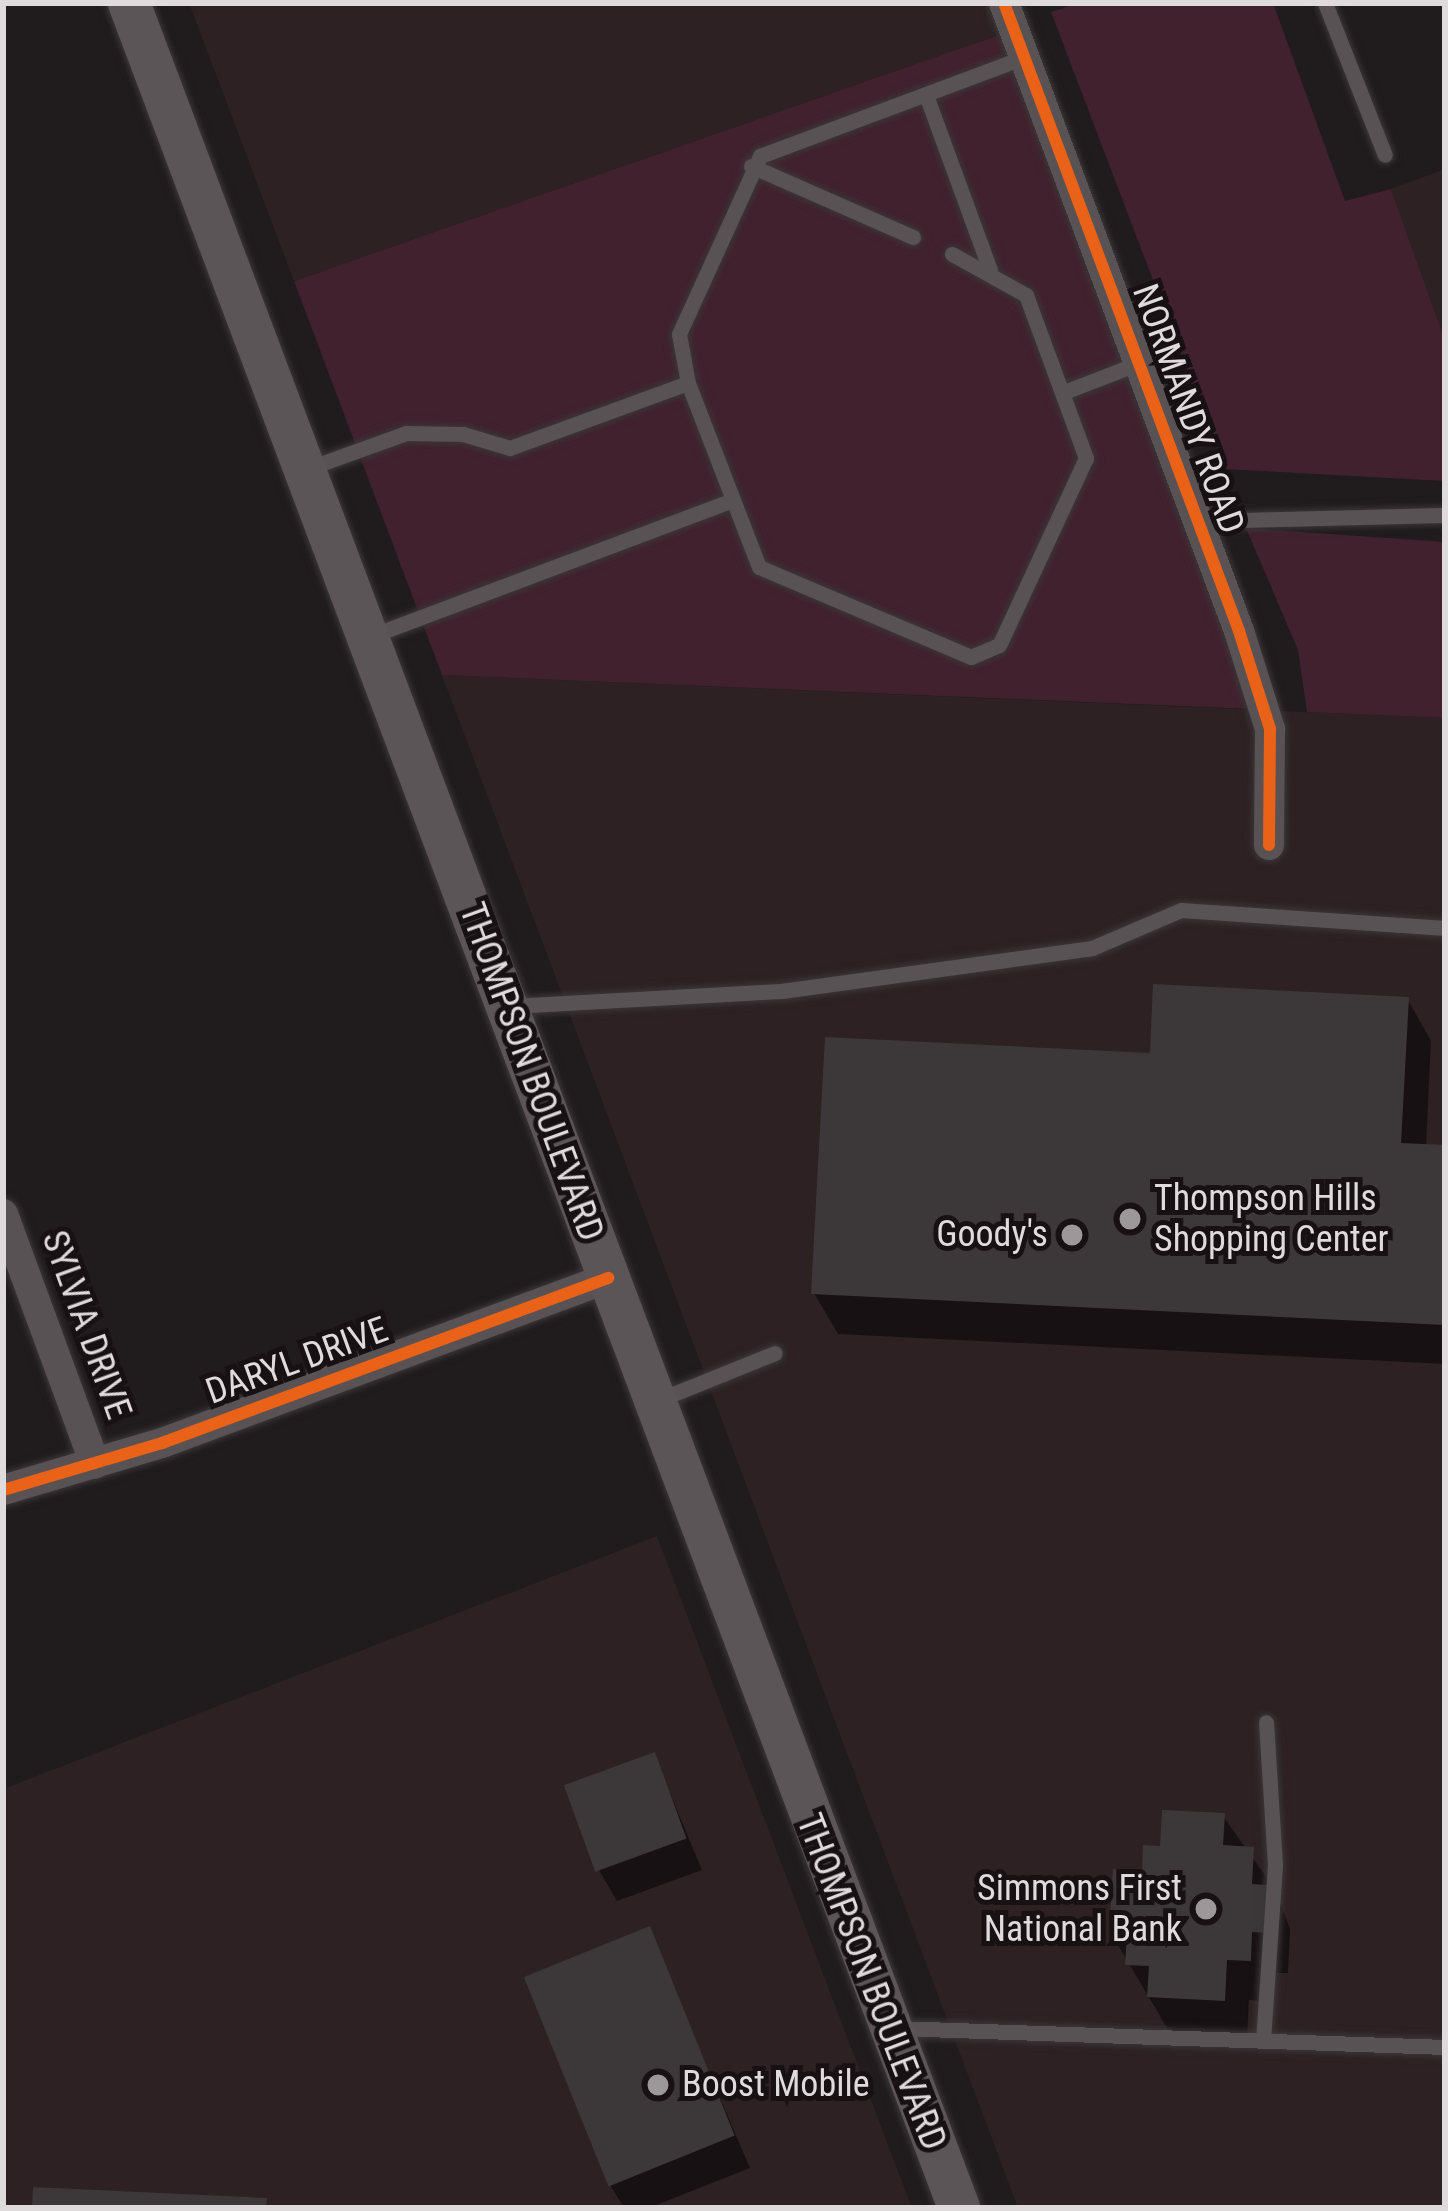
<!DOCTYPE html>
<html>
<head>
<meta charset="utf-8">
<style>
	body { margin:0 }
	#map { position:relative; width:1448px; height:2211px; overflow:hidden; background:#201b1d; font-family:"Roboto Condensed",sans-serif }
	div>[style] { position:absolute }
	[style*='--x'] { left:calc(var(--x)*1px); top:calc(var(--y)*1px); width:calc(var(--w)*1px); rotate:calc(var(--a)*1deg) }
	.built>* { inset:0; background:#2d2124 }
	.green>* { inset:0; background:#41212d }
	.shadow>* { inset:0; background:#0007 }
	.building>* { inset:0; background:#3c383a; transform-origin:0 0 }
	.roads { filter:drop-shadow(0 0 3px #3a3738) drop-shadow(0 0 3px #3a3738) }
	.lane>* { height:15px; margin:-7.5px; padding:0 7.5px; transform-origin:7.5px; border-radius:7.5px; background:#595254 }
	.street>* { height:30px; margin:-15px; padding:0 15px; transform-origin:15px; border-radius:15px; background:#595254 }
	.secondary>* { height:42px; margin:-21px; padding:0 21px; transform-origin:21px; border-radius:21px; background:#5c5558 }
	.cycleway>* { height:12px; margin:-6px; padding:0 6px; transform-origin:6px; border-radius:6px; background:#ea6118 }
	.dots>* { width:33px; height:33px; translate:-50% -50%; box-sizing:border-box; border:6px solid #181113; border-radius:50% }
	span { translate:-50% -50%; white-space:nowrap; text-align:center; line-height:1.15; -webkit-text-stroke:10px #181113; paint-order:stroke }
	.street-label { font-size:36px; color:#dfdadb }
	.poi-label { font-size:36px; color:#dfdadb }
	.left { translate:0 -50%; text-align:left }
	.right { translate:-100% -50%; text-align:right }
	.frame { position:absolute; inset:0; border:6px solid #dfdadb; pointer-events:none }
</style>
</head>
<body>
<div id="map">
	<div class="built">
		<div style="clip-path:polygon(189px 3px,1000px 3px,1010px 31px,294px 281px)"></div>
		<div style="clip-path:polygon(1445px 169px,1445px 340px,1391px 189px)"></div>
		<div style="clip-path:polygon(442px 675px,1445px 718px,1445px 2208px,1018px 2208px)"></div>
		<div style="clip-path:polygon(657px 1536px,912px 2208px,3px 2208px,3px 1789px)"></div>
	</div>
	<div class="green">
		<div style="clip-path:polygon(1079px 3px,1273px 3px,1345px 201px,1391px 189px,1445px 340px,1445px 481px,1225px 469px,1051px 12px)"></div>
		<div style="clip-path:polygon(1010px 31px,1251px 709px,442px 675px,294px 281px)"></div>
		<div style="clip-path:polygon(1246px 528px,1445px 542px,1445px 718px,1307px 712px,1298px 650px)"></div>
	</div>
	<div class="shadow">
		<div style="clip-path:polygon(1408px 1000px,1431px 1041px,1426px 1147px,1445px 1148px,1445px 1364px,838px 1334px,814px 1293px,1153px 1056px)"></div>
		<div style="clip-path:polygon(654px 1755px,702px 1870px,617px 1901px,599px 1870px)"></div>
		<div style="clip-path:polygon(1223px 1816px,1276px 1891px,1290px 1929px,1288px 1973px,1275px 1973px,1273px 2002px,1249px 2000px,1247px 2041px,1173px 2038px,1112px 1935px,1163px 1849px)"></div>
		<div style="clip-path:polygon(648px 1929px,750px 2168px,649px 2208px,624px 2208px,610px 2185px)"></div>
	</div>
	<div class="building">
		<div style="clip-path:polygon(1153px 984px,1409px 997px,1401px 1143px,1445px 1145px,1445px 1325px,811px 1294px,825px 1037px,1150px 1053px)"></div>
		<div style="left:655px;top:1752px;width:92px;height:97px;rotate:70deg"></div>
		<div style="clip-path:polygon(1162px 1810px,1225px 1813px,1223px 1845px,1254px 1847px,1252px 1884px,1268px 1885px,1266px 1933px,1252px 1932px,1251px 1961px,1227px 1960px,1225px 2001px,1147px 1997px,1149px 1966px,1125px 1965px,1127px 1936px,1109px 1935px,1113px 1869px,1142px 1870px,1143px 1845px,1160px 1846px)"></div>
		<div style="left:650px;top:1926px;width:226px;height:136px;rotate:68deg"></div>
		<div style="clip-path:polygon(33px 2187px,267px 2198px,266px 2208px,32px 2208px)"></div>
	</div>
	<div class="roads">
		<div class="lane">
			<div style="--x:1325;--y:3;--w:163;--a:68.5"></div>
			<div style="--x:926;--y:95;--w:186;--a:69.9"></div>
			<div style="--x:751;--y:166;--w:177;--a:23.7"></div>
			<div style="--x:952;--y:254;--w:85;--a:29"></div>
			<div style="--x:1026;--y:295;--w:174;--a:69.8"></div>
			<div style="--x:1086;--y:458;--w:206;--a:114.9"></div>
			<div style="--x:999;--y:645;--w:30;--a:157"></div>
			<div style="--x:971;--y:657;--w:230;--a:-157"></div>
			<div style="--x:759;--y:567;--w:197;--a:-111.1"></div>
			<div style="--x:688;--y:383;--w:50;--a:-100.4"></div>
			<div style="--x:679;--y:334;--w:196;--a:-65.5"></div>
			<div style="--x:760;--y:156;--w:283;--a:-20.5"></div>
			<div style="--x:1064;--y:392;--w:80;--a:-21.1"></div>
			<div style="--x:309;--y:468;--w:103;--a:-19.8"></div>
			<div style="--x:406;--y:433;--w:57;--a:1"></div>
			<div style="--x:463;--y:434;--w:49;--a:16.6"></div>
			<div style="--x:510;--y:448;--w:189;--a:-20.1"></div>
			<div style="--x:1198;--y:521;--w:247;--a:-1.4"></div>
			<div style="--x:371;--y:636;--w:384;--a:-20.6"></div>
			<div style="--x:510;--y:1006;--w:272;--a:-3.2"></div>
			<div style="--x:782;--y:991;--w:313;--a:-7.9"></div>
			<div style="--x:1092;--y:948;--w:97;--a:-23.1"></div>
			<div style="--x:1181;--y:910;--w:265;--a:3.9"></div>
			<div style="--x:656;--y:1401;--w:128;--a:-22"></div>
			<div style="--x:896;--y:2028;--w:549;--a:1.98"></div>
			<div style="--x:1263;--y:2041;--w:176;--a:-86.1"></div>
			<div style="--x:1275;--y:1865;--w:143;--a:-93.6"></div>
		</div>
		<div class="street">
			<div style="--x:1004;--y:3;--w:671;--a:69.48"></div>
			<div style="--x:1239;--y:631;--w:103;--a:72.4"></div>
			<div style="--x:1270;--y:729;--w:116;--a:90.5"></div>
			<div style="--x:3;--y:1214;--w:266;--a:69.8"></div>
			<div style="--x:3;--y:1490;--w:166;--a:-16.5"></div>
			<div style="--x:162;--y:1443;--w:476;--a:-20.3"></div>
		</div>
		<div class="secondary">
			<div style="--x:129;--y:3;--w:2356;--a:69.37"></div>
		</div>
	</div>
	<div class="cycleway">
		<div style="--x:1004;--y:3;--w:671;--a:69.48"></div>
		<div style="--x:1239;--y:631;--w:103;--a:72.4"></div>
		<div style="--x:1270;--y:729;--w:116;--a:90.5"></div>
		<div style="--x:3;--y:1490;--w:166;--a:-16.5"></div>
		<div style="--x:162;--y:1443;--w:476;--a:-20.3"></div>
	</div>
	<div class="dots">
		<div style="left:1130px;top:1219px;background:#9c9798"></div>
		<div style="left:1072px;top:1235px;background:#9c9798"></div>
		<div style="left:1206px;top:1909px;background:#9c9798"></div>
		<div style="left:658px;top:2085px;background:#9c9798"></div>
	</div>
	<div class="street-label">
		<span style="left:1188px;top:409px;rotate:70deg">NORMANDY ROAD</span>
		<span style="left:531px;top:1072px;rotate:70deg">THOMPSON BOULEVARD</span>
		<span style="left:86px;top:1325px;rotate:70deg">SYLVIA DRIVE</span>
		<span style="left:297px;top:1361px;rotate:-20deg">DARYL DRIVE</span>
		<span style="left:871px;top:1982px;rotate:69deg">THOMPSON BOULEVARD</span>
	</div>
	<div class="poi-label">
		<span class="left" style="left:1154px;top:1219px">Thompson Hills<br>Shopping Center</span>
		<span class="right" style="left:1048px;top:1235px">Goody's</span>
		<span class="right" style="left:1182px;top:1909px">Simmons First<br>National Bank</span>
		<span class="left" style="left:682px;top:2085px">Boost Mobile</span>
	</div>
	<div class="frame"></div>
</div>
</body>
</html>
